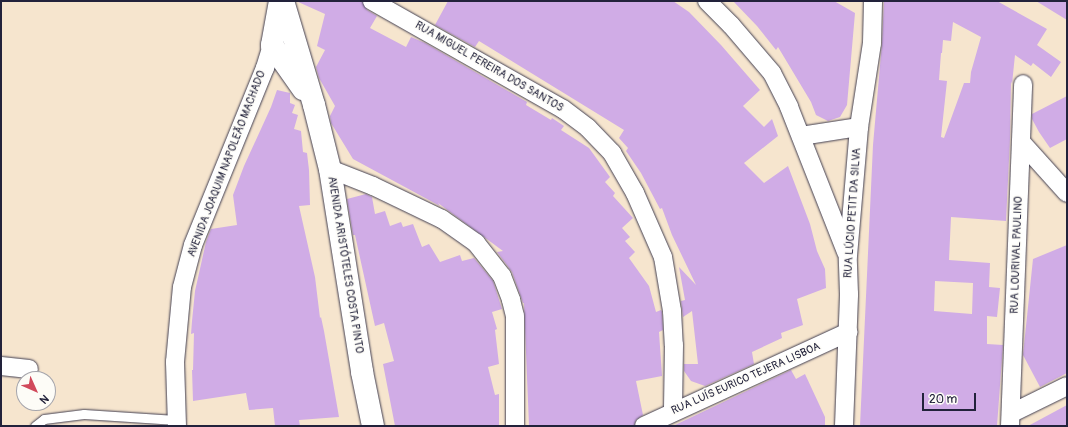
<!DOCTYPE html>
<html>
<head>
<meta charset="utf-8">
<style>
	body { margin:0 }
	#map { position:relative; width:1068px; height:427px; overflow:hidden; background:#f6e5ce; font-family:Pangolin,sans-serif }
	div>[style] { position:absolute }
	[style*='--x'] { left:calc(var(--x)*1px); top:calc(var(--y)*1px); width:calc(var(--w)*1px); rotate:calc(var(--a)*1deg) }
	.building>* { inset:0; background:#d0ace6 }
	.roads { filter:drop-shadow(0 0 1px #423f51) drop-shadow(0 0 1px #423f51) }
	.service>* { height:9px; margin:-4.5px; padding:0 4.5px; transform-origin:4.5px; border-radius:4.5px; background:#fff }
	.minor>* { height:18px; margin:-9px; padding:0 9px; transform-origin:9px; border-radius:9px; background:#fff }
	.secondary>* { height:22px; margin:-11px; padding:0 11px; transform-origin:11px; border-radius:11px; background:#fff }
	span { translate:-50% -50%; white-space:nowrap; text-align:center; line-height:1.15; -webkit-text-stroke:3px #fdfcf7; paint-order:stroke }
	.street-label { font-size:11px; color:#22223b }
	.frame { position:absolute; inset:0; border:2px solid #22223b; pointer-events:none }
	.north { position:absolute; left:16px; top:371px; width:40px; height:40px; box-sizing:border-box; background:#fdfcf7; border:1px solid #a5a5ac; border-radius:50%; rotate:135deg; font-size:11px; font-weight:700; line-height:16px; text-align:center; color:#22223b }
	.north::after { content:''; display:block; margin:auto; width:14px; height:18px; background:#d1495b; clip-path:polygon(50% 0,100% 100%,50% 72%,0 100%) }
	.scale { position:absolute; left:922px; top:393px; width:54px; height:18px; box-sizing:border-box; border:2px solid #22223b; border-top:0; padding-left:5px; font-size:12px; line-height:14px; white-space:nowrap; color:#22223b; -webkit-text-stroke:3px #fdfcf7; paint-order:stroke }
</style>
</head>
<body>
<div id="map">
	<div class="building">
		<div style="clip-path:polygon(296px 1px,362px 1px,367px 10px,377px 16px,370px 28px,406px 47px,411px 37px,425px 43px,527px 102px,526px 105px,551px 120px,552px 118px,564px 126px,561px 130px,589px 148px,610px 177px,605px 182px,615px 193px,613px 196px,633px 218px,622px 228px,630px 237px,625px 241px,635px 252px,629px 258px,649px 286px,656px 312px,661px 310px,662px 312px,663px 330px,659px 332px,662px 376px,636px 381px,643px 415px,636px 420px,634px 426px,529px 426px,524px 303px,523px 303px,512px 272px,497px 252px,503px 251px,438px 203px,440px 206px,353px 159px,331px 123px,330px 116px,335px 106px,319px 78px,316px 67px,325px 50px,317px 46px,325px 14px)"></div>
		<div style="clip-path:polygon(448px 1px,673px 1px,689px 12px,721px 45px,760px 90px,743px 106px,764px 127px,772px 119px,778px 136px,744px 163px,764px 183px,788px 166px,810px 224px,817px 251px,825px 269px,826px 288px,797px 299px,803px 325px,781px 333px,782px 338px,752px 352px,754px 364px,705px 386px,691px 381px,684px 371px,684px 364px,698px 364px,692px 311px,683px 317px,681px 301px,685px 300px,679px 267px,696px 285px,672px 235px,662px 208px,660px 209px,641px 173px,626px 151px,628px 148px,619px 138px,624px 130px,479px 41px,475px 47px,435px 25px)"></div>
		<div style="clip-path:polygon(733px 1px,834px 1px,855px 13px,847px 105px,840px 117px,828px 121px,816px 115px,811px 102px,778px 47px,776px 50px,757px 26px)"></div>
		<div style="clip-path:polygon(evenodd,884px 1px,997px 1px,1047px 29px,1037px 45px,1061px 62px,1051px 77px,1033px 63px,1031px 66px,1015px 55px,1012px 84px,1011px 81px,1010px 139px,1006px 221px,951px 217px,949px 260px,990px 263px,989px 287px,1000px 288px,997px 317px,987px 316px,987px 344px,1003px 345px,997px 426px,860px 426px,873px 145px,882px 43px,884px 1px,953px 22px,981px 37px,971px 72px,970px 83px,964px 83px,944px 138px,941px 137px,947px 81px,939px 80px,941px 53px,942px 53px,943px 40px,951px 41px,953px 22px,884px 1px,935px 281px,973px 283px,972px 314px,934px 311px,935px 281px)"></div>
		<div style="clip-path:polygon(1036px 1px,1067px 1px,1067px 20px)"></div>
		<div style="clip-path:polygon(277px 90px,290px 93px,290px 103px,295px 105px,292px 113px,298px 115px,294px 129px,301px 131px,303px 152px,307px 153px,309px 170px,310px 205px,299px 206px,315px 277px,320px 318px,321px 317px,324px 331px,339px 417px,299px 420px,300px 426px,275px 426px,273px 408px,249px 410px,246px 393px,193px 401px,192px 370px,193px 370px,194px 333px,191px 334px,192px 321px,195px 291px,206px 242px,211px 229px,237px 225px,233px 195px,244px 166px,271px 107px)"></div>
		<div style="clip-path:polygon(1067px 96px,1067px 139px,1050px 148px,1039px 132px,1032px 119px,1032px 114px)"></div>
		<div style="clip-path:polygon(366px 194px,372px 197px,375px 214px,385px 211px,390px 226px,401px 222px,403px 227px,413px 224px,422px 247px,429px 244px,440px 262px,460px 255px,462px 261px,474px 258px,493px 281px,502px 309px,492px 312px,497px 329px,495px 330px,499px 364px,488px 367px,495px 395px,499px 394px,499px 426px,395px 426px,383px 364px,394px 361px,384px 323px,375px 326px,355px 235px,353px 235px,347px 199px)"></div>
		<div style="clip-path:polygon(1067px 245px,1067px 373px,1040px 387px,1023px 355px,1033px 259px)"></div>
		<div style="clip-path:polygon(791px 370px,796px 379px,805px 374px,825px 417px,825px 426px,673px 426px)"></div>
		<div style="clip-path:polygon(1067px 405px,1067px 426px,1028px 426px)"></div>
	</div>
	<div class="roads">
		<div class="service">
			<div style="--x:35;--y:426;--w:11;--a:-38"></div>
			<div style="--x:44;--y:419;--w:40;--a:-7.1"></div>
			<div style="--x:84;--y:414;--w:92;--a:3.7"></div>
		</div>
		<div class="minor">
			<div style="--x:372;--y:1;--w:219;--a:29.5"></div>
			<div style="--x:563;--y:109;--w:31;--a:37"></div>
			<div style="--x:588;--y:128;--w:35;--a:46"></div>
			<div style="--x:612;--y:153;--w:46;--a:60.1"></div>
			<div style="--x:635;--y:193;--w:70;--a:66.4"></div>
			<div style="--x:663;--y:257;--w:55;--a:80.5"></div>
			<div style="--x:672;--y:311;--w:34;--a:87"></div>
			<div style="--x:674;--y:345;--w:66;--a:90.9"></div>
			<div style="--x:707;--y:1;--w:34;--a:45"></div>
			<div style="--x:731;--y:25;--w:63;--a:49.5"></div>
			<div style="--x:772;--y:73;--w:38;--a:63"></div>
			<div style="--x:789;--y:107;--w:156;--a:68.5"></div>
			<div style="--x:801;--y:136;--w:59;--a:-8.8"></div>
			<div style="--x:1022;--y:143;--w:67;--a:48"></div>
			<div style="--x:330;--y:169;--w:46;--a:21.6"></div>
			<div style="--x:373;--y:186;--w:76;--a:25.6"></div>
			<div style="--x:442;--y:219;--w:42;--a:35.2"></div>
			<div style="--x:476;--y:243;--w:42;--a:51.8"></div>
			<div style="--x:502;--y:276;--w:26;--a:69"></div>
			<div style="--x:511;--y:300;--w:16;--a:76"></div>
			<div style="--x:515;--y:316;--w:110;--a:90"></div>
			<div style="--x:1;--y:366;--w:28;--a:6"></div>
			<div style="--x:1012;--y:413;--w:61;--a:-26.1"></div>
			<div style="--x:177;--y:426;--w:64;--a:-91.8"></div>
			<div style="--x:175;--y:362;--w:75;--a:-84.7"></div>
			<div style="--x:182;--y:287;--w:43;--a:-75.3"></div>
			<div style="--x:193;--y:245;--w:191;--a:-67.9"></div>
			<div style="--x:265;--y:68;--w:24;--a:-73"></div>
			<div style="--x:644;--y:426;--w:225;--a:-24.7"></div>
			<div style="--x:844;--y:426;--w:132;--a:-87.8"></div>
			<div style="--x:849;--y:294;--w:38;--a:-92"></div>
			<div style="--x:848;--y:256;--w:129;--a:-85.1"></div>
			<div style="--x:859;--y:127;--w:85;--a:-81.2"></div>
			<div style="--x:872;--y:43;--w:42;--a:-88.6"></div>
			<div style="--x:1010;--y:426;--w:342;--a:-87.8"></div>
		</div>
		<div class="secondary">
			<div style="--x:280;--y:1;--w:45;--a:100.3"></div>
			<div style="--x:272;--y:45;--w:54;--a:54.8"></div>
			<div style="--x:283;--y:1;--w:109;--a:73.4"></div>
			<div style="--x:314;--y:105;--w:66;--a:76"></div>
			<div style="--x:330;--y:169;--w:206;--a:81"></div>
			<div style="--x:362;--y:372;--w:55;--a:78.5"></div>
		</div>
	</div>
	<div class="street-label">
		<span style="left:489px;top:67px;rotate:30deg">RUA MIGUEL PEREIRA DOS SANTOS</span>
		<span style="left:227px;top:164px;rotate:-69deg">AVENIDA JOAQUIM NAPOLEÃO MACHADO</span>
		<span style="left:853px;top:213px;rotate:-86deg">RUA LÚCIO PETIT DA SILVA</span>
		<span style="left:1017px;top:255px;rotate:-88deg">RUA LOURIVAL PAULINO</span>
		<span style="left:345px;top:265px;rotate:81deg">AVENIDA ARISTÓTELES COSTA PINTO</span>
		<span style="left:746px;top:379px;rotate:-24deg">RUA LUÍS EURICO TEJERA LISBOA</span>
	</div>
	<div class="frame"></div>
	<div class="north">N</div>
	<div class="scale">20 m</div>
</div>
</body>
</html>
